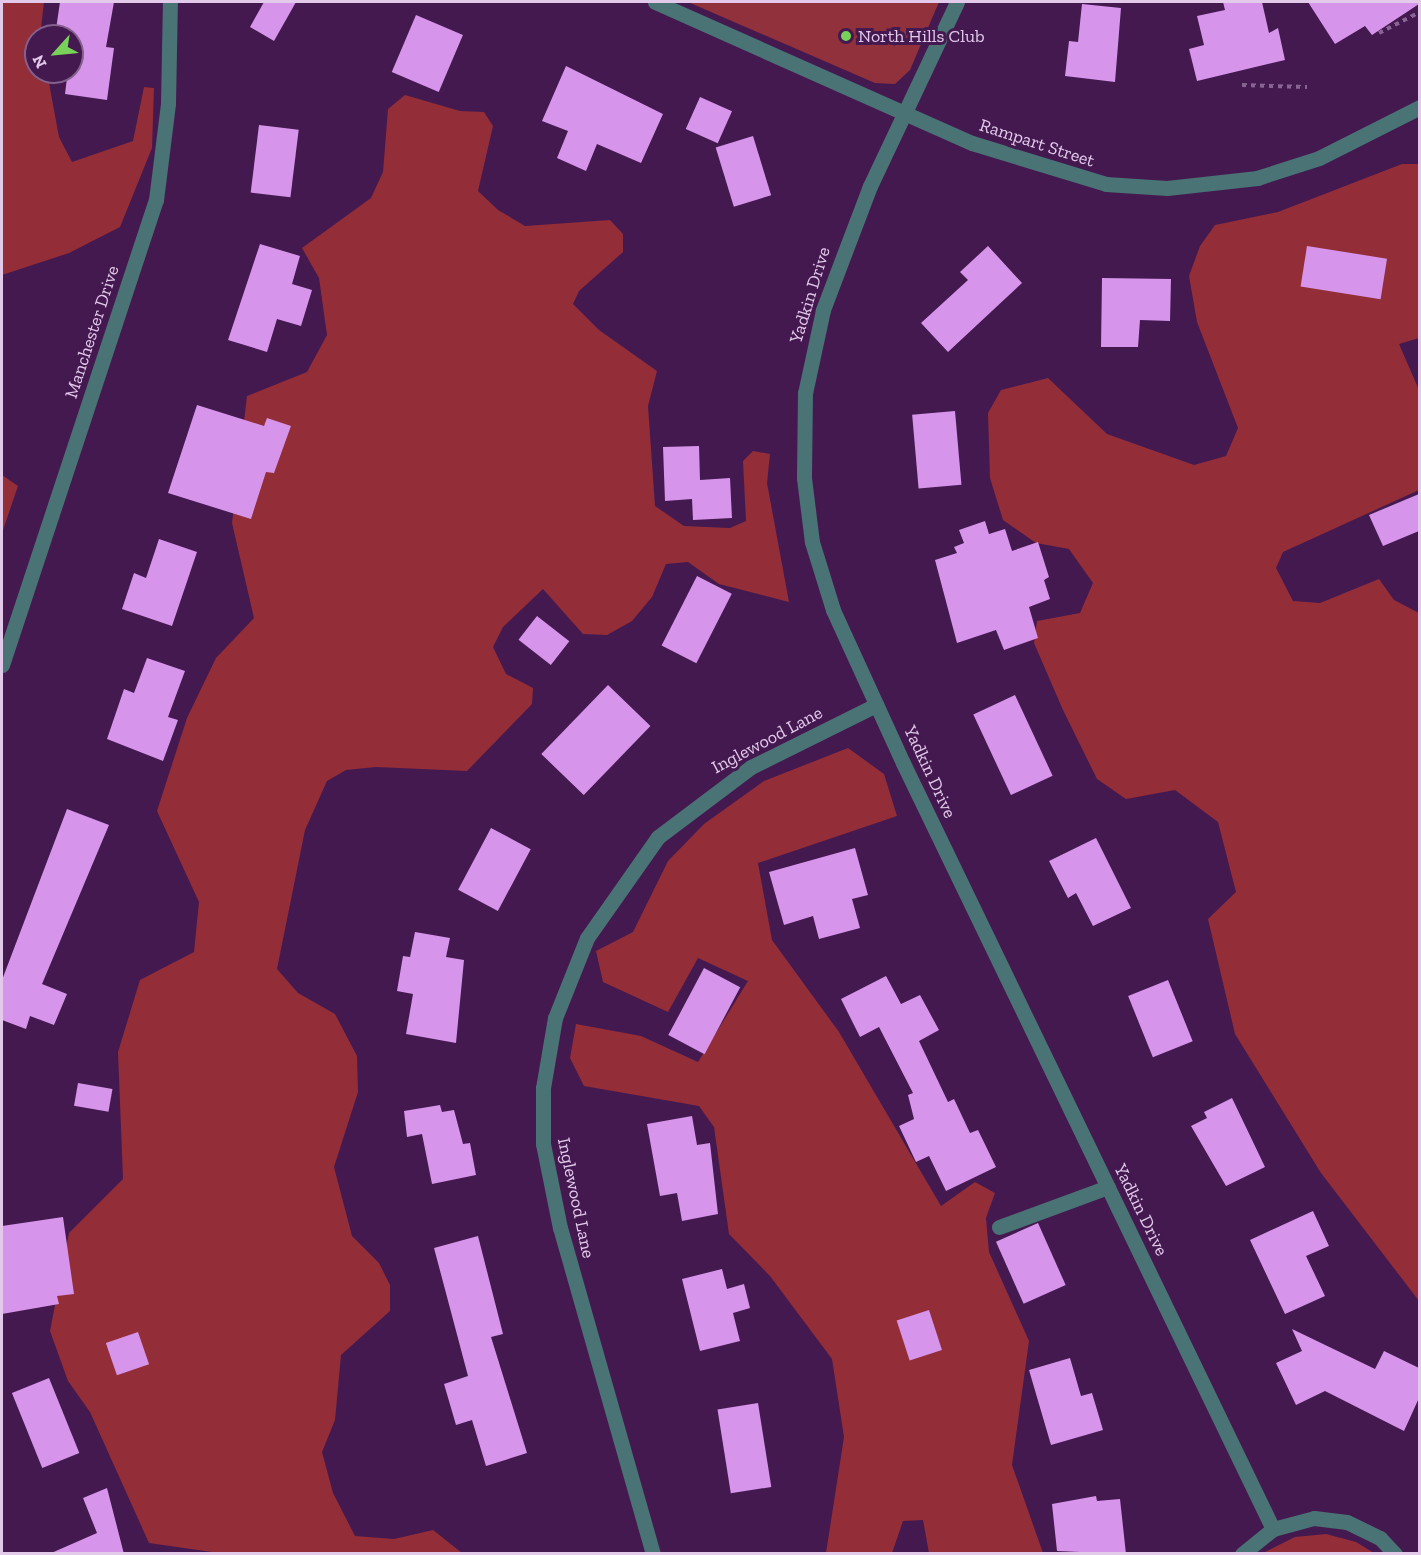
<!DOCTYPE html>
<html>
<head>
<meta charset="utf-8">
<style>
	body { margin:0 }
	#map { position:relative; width:1421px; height:1555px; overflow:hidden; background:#441950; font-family:"Zilla Slab",serif }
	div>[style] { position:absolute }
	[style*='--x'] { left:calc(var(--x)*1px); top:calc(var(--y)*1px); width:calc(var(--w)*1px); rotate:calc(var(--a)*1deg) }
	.green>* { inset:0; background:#91313b }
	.forest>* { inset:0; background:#932d38 }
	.building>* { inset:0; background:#d695ea; transform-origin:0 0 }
	.path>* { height:4px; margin-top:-2px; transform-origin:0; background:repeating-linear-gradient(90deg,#876491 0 4.5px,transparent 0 9px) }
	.minor>* { height:15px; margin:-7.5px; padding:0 7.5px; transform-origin:7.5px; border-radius:7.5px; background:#497374 }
	.dots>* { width:16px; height:16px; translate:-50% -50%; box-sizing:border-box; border:3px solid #441950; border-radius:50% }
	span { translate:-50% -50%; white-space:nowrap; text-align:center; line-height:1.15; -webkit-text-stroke:6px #441950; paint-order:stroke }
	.poi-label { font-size:18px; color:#e3caeb }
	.left { translate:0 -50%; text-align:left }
	.street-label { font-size:18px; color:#e3caeb }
	.frame { position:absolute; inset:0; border:3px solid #e3caeb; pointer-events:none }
	.north { position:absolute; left:24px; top:24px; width:60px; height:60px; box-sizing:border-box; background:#441950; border:2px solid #84608e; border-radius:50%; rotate:243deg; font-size:16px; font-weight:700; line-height:24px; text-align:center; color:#e3caeb }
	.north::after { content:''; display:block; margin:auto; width:21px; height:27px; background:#78d158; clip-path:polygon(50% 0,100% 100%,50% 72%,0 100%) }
</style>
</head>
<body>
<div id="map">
	<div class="green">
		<div style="clip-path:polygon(688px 2px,939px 2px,910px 70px,895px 84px,875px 83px)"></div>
	</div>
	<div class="forest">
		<div style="clip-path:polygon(2px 2px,44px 2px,36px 72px,47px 72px,59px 137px,72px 162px,133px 141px,144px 87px,154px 88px,152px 148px,120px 227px,69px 253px,2px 275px)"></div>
		<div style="clip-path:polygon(405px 95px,460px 111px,484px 112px,493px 126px,478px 191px,498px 210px,525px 226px,610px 220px,623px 234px,623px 252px,579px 291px,573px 304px,599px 330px,657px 371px,648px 406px,655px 506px,684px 526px,730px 528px,746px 521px,743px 461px,753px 451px,770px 454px,767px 483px,789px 602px,719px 584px,688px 562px,666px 564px,652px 597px,632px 621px,607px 635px,583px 634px,543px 589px,503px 627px,493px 647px,506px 674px,533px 688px,532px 704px,467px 771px,376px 767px,346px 770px,327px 781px,305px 830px,277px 969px,298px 993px,335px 1014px,357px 1056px,358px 1092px,334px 1167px,352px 1236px,379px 1263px,390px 1285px,390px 1311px,341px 1355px,335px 1420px,322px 1452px,333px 1493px,355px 1536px,394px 1539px,433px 1530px,462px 1553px,226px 1554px,149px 1543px,90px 1412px,68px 1381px,50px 1331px,69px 1233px,123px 1179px,118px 1052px,140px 980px,194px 952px,199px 902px,157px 811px,187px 718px,216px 658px,254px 618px,232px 523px,247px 396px,307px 372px,327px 335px,319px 278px,302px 248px,371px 198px,383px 172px,388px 109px)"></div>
		<div style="clip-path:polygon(1402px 164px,1419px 164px,1419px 338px,1399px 344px,1419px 390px,1419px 490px,1283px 552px,1276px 568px,1293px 601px,1320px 603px,1379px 579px,1394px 600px,1419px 613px,1419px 1301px,1321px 1173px,1235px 1034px,1208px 919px,1236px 892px,1218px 822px,1175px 790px,1126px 799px,1097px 779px,1063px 710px,1034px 643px,1037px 621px,1080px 613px,1093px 583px,1069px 549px,1036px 543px,1003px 520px,990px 478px,988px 413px,1001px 390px,1048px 378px,1107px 434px,1194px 465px,1226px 456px,1238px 428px,1197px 322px,1189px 276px,1200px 246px,1215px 225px,1278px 212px)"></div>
		<div style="clip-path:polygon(2px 475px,18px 486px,2px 533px)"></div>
		<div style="clip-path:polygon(848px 748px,884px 774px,897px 816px,758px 863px,772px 940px,839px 1032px,941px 1206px,975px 1182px,995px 1193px,986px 1218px,989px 1252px,1029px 1341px,1012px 1465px,1043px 1553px,929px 1553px,923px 1520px,903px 1521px,892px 1553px,826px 1553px,844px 1437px,832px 1359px,770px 1276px,729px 1234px,714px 1127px,699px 1106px,584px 1086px,570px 1058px,576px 1024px,641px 1036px,698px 1062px,748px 981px,698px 958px,668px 1012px,603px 982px,596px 951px,633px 932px,668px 861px,704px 824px,764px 781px)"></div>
		<div style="clip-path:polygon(1326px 1534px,1356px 1542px,1374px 1553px,1263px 1553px,1295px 1537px)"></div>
	</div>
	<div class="building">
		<div style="clip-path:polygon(60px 2px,114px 2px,106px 47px,114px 48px,107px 100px,65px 94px,72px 36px,55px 36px)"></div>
		<div style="clip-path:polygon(264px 2px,296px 2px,274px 41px,250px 27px)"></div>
		<div style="clip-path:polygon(1223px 2px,1262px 2px,1269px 33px,1278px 28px,1285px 60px,1197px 81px,1189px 49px,1204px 45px,1197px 16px,1225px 10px)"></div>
		<div style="clip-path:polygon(1308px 2px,1419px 2px,1419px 4px,1372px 35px,1365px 26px,1335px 44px)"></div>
		<div style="clip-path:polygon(1082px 4px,1121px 8px,1115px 82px,1065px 76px,1069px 41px,1078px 42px)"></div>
		<div style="left:416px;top:15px;width:51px;height:62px;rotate:23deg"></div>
		<div style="clip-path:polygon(566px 66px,663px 114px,641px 163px,597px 144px,586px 171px,557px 158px,568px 131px,542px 121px)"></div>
		<div style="left:700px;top:97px;width:35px;height:35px;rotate:24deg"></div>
		<div style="left:259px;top:125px;width:40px;height:68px;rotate:7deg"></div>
		<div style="left:753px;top:136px;width:62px;height:39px;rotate:73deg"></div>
		<div style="clip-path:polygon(260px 244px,300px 256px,292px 284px,312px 290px,301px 326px,277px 319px,267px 352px,228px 340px)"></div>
		<div style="clip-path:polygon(988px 246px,1022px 283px,948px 352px,921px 323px,968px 280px,960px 272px)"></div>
		<div style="left:1307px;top:246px;width:81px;height:41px;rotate:9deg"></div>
		<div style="clip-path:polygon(1102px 278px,1171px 279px,1170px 321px,1140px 320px,1138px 347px,1101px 347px)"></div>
		<div style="clip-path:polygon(197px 405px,264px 426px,267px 418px,291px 426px,274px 473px,266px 472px,251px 519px,168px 493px)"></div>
		<div style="left:955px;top:411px;width:74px;height:43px;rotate:85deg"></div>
		<div style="clip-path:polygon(699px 446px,700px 480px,730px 478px,732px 518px,693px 520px,692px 499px,665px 501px,663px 447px)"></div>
		<div style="clip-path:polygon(1419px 494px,1419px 531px,1383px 546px,1369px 515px)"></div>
		<div style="clip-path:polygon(985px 521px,989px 534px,1005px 529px,1012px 551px,1038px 542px,1049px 577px,1044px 580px,1050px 599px,1029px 607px,1038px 638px,1004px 650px,996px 630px,957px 643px,935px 560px,957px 553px,954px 547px,964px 543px,959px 530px)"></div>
		<div style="clip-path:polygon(159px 539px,197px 552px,172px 626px,122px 609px,134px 573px,146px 578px)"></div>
		<div style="left:697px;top:576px;width:39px;height:78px;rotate:27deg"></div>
		<div style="left:537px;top:616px;width:41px;height:30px;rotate:38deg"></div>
		<div style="clip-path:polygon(147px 658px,185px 671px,168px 717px,178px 720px,163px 761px,107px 739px,124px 689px,134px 693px)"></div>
		<div style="left:608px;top:685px;width:59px;height:96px;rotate:44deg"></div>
		<div style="left:1015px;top:695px;width:89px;height:46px;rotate:65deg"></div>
		<div style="clip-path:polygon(67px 809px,109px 825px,42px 984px,67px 994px,54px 1025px,30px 1016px,26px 1029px,2px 1020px,2px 980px)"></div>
		<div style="left:491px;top:828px;width:45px;height:70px;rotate:28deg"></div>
		<div style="clip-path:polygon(1096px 838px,1131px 908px,1093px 926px,1076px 893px,1068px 898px,1049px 861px)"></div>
		<div style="clip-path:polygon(855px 848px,868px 895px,852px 899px,860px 928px,819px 939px,813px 916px,784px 925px,769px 872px)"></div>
		<div style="clip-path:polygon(415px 932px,450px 938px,446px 957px,464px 960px,456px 1043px,406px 1034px,413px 994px,397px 991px,403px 956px,410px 957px)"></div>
		<div style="left:704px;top:968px;width:41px;height:76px;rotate:28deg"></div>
		<div style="clip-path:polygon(886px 976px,901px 1004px,920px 995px,939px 1030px,919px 1041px,948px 1102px,954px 1099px,970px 1133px,978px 1130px,996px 1167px,946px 1191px,929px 1156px,916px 1162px,899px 1126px,914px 1119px,908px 1095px,913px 1093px,879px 1027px,860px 1037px,841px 999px)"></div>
		<div style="left:1168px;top:980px;width:66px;height:43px;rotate:68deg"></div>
		<div style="left:78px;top:1083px;width:35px;height:23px;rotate:10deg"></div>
		<div style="clip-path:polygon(1232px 1098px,1265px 1167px,1226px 1186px,1191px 1126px,1207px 1118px,1204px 1112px)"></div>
		<div style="clip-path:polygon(440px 1105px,442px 1112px,454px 1110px,463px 1144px,470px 1143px,476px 1175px,432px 1184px,422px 1134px,407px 1137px,404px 1111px)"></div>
		<div style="clip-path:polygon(692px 1116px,697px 1145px,710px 1143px,718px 1214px,682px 1221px,677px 1193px,660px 1196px,647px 1124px)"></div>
		<div style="clip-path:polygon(1313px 1211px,1329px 1246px,1306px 1256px,1325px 1296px,1285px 1314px,1250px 1240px)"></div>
		<div style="clip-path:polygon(63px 1217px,74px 1294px,57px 1296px,59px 1304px,2px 1314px,2px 1226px)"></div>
		<div style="left:1038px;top:1223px;width:68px;height:46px;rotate:66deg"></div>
		<div style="clip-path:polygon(478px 1236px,503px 1334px,491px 1337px,527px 1453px,486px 1466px,472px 1420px,456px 1425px,444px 1384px,468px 1376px,434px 1248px)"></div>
		<div style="clip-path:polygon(722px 1269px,727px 1289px,744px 1284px,750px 1308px,733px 1313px,740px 1341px,700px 1351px,682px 1279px)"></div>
		<div style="left:929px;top:1310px;width:42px;height:34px;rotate:72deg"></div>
		<div style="clip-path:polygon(1292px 1329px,1375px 1369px,1384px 1351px,1419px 1368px,1419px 1398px,1404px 1431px,1325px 1391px,1296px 1405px,1276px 1363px,1302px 1351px)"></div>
		<div style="left:138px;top:1332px;width:34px;height:34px;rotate:71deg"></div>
		<div style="clip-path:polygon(1070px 1358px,1081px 1396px,1092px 1393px,1103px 1430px,1051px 1445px,1029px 1370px)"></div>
		<div style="left:49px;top:1378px;width:81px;height:40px;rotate:68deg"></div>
		<div style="left:758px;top:1403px;width:85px;height:41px;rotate:81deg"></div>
		<div style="clip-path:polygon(107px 1488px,124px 1554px,49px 1554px,97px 1533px,83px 1498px)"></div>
		<div style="clip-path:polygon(1096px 1496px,1097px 1501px,1120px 1499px,1126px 1554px,1057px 1551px,1052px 1504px)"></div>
	</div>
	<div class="path">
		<div style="--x:1379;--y:33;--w:46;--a:-27.1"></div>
		<div style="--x:1242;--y:85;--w:65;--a:1.8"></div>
	</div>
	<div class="minor">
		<div style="--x:655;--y:2;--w:347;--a:24"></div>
		<div style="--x:972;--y:143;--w:140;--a:17"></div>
		<div style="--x:1106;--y:184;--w:61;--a:3.8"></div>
		<div style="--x:1167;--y:188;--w:91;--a:-6.3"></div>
		<div style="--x:1257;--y:178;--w:65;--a:-17.9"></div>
		<div style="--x:1319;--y:158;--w:113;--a:-26.8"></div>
		<div style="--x:957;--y:2;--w:204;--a:115.3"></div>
		<div style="--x:870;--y:186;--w:133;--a:110.8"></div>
		<div style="--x:823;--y:310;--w:85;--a:102.2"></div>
		<div style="--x:805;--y:393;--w:85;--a:90.7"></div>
		<div style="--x:804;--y:478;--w:64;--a:82.9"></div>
		<div style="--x:812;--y:542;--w:71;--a:72.8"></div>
		<div style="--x:833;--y:610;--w:168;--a:65.4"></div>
		<div style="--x:903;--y:763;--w:851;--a:64.22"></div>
		<div style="--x:2;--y:665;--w:490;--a:-71.7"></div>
		<div style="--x:156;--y:200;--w:98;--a:-82.9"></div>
		<div style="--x:168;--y:103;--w:101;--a:-88.9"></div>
		<div style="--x:999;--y:1227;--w:116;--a:-20.2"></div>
		<div style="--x:653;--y:1554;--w:339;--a:-105.9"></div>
		<div style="--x:560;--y:1228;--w:86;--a:-101.4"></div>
		<div style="--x:543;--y:1144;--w:56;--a:-90"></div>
		<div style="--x:543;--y:1088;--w:71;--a:-80.3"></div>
		<div style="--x:555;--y:1018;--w:86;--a:-68.2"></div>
		<div style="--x:587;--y:938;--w:123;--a:-54.9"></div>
		<div style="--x:658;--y:837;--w:116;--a:-37"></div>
		<div style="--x:751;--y:767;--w:140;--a:-26.4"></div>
		<div style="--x:1242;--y:1554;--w:40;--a:-39"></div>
		<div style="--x:1273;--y:1529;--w:42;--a:-15"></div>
		<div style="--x:1314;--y:1518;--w:33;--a:7"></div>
		<div style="--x:1347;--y:1522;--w:37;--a:26"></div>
		<div style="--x:1380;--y:1538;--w:22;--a:47"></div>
	</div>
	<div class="dots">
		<div style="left:846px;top:36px;background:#78d158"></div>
	</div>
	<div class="poi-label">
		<span class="left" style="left:858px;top:36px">North Hills Club</span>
	</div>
	<div class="street-label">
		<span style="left:1037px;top:143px;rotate:18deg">Rampart Street</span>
		<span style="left:810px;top:295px;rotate:-73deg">Yadkin Drive</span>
		<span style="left:92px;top:332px;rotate:-72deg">Manchester Drive</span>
		<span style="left:767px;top:740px;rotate:-28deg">Inglewood Lane</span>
		<span style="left:930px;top:772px;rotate:65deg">Yadkin Drive</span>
		<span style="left:576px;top:1198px;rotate:78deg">Inglewood Lane</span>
		<span style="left:1141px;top:1210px;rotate:64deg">Yadkin Drive</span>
	</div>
	<div class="frame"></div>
	<div class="north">N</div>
</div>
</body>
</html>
